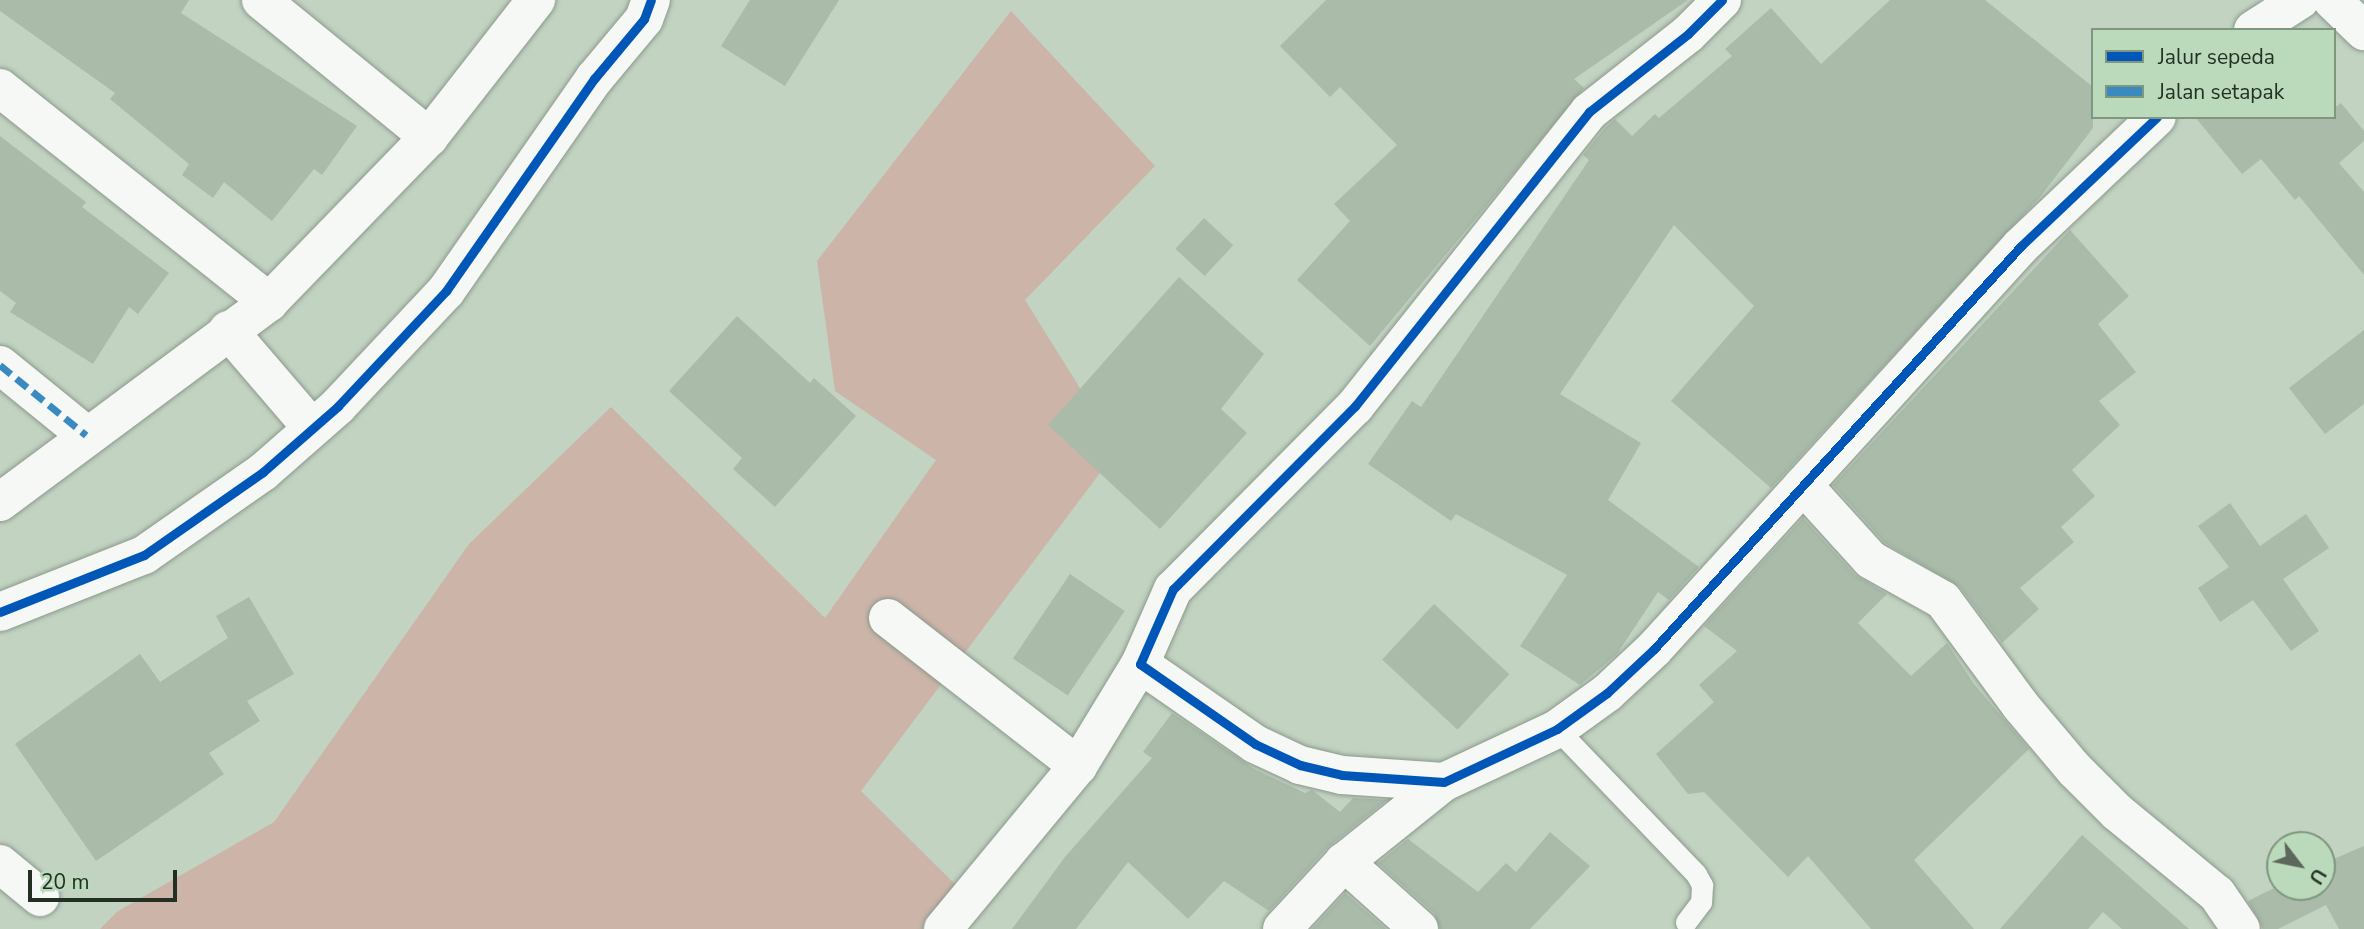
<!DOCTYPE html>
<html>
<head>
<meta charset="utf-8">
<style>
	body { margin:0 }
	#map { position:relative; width:2364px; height:929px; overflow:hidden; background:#c2d3c2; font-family:"Nunito Sans",sans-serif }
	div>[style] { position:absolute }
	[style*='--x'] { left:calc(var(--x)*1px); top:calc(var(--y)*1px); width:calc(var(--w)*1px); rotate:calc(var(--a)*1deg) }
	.green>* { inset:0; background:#ccb4a9 }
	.building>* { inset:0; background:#aba; transform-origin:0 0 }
	.roads { filter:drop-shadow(0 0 2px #8c998c) drop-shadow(0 0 2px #8c998c) }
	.service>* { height:21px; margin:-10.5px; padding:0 10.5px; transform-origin:10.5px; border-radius:10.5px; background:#f6f8f6 }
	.minor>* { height:38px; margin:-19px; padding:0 19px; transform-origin:19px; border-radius:19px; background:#f6f8f6 }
	.tertiary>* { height:38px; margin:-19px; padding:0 19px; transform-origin:19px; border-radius:19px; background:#f6f8f6 }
	.quiet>* { height:7px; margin-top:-3.5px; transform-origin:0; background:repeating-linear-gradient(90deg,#388ac1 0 14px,transparent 0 21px) }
	.cycleway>* { height:9px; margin:-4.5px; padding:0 4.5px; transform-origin:4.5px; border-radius:4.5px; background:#0057b8 }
	span { translate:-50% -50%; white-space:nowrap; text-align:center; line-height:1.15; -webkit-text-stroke:6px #bbdabb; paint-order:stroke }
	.legend { position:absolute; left:2091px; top:28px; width:245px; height:91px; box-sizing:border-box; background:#bbdabb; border:2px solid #7f967f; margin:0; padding:9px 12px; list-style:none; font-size:21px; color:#242f24 }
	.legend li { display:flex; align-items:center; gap:14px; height:35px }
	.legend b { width:35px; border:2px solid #7f967f }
	.north { position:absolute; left:2266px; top:831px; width:70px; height:70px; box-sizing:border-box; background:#bbdabb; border:2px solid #7f967f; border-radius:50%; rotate:122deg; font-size:19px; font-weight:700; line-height:28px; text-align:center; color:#242f24 }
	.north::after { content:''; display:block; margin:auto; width:24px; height:32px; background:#5b685b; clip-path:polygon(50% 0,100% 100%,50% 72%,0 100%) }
	.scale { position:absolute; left:28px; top:870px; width:149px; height:32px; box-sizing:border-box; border:4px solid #242f24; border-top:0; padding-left:9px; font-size:21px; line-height:24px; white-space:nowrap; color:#242f24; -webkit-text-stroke:5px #bbdabb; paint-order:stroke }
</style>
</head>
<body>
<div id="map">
	<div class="green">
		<div style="clip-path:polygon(1011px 11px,1155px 166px,1025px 300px,1118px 449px,861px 791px,958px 887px,925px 929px,100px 929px,118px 911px,274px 822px,469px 544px,611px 407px,825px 618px,936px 460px,835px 391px,817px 261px)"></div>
	</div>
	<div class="building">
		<div style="clip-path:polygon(0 0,189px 0,181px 13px,357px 126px,322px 175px,314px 169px,272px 221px,224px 182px,213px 198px,182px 175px,189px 164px,110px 99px,115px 93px,0 11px)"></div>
		<div style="clip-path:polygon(750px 0,839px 0,785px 86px,721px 46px)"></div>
		<div style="clip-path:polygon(1326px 0,1688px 0,1574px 79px,1584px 88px,1370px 346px,1297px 280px,1350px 221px,1334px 204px,1397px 145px,1340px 87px,1330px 97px,1280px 46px)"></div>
		<div style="clip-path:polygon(1890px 0,1985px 0,2093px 87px,2093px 128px,2040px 197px,1771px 488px,1671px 401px,1754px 306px,1674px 225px,1560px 394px,1641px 443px,1608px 500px,1699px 567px,1669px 600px,1658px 592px,1617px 654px,1580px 685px,1520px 646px,1567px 575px,1456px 514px,1451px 521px,1368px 464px,1412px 401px,1421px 407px,1589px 160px,1583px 155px,1605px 128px,1615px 119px,1632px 136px,1655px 114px,1659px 118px,1732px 56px,1725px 49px,1771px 8px,1821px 64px)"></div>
		<div style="clip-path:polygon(2341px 103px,2364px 131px,2364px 141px,2339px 163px,2364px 192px,2364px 275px,2299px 196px,2295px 200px,2261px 159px,2242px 174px,2195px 117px,2334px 117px,2334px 108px)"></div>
		<div style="clip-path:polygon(0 136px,86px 202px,82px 207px,169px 273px,138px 314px,129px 307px,93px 364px,10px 312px,16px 303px,0 291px)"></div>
		<div style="left:1204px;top:218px;width:40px;height:42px;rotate:43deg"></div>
		<div style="clip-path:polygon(2070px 230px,2129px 296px,2098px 324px,2136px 372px,2099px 401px,2120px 425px,2072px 470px,2095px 496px,2061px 527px,2074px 542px,2020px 588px,2039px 609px,2002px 643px,1960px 587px,1885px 543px,1833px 485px)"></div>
		<div style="clip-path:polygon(1179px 277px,1264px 354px,1221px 409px,1247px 433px,1160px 529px,1048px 425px)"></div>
		<div style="clip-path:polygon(737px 316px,810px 383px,814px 378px,856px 416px,775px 507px,733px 469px,742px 458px,669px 391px)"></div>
		<div style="clip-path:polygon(2364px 330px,2364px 404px,2325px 434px,2289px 388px)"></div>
		<div style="clip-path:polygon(2230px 503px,2260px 546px,2306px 514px,2329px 548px,2283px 579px,2319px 631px,2291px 651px,2253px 600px,2220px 622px,2198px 588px,2229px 567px,2198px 526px)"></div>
		<div style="clip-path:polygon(1803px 518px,1855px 575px,1887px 594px,1858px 623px,1911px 676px,1947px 643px,1974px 684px,2029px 749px,1914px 860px,1974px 929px,1871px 929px,1808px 856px,1788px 877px,1704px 792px,1688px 794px,1656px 754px,1714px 702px,1699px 685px,1737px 651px,1704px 626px)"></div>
		<div style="left:1070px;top:574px;width:66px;height:102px;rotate:34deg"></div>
		<div style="clip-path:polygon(249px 597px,294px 674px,247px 701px,260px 721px,209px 753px,224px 774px,96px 861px,15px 744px,140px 654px,160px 682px,228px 638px,216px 616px)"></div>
		<div style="left:1434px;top:604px;width:103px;height:76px;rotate:43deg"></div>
		<div style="clip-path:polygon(1172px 713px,1256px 770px,1305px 793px,1312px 790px,1340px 812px,1353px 798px,1387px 800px,1328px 847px,1269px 911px,1224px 881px,1188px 919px,1128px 862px,1076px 929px,1012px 929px,1065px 857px,1152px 758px,1143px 752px)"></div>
		<div style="clip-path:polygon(1550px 832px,1590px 866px,1530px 929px,1440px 929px,1434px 913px,1378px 863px,1408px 839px,1478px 892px,1506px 863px,1516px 872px)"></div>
		<div style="clip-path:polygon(2082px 835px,2189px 929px,2122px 929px,2103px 912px,2088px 929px,2000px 929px)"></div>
		<div style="clip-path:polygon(2364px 846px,2364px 929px,2339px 929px,2326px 905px,2278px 929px,2263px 929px,2248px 901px,2280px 885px,2322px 887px,2322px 864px)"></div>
		<div style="clip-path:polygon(1345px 893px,1386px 929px,1312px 929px)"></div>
	</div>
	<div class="roads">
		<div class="service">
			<div style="--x:1557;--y:729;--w:201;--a:46.2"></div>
			<div style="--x:1696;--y:874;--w:13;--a:61"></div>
			<div style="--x:1702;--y:885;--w:17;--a:93"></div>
			<div style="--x:1701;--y:902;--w:25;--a:127"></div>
		</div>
		<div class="minor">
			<div style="--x:261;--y:0;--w:217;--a:39.2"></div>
			<div style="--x:1722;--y:0;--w:48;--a:135"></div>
			<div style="--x:1688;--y:34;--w:126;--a:141.8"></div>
			<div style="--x:1589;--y:112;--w:376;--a:128.5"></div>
			<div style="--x:1355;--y:406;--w:258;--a:134.8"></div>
			<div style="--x:1173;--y:589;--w:82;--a:113.7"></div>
			<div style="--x:1140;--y:664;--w:140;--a:34.8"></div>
			<div style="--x:1255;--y:744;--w:50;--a:25"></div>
			<div style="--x:1300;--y:765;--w:43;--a:13.4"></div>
			<div style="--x:1342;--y:775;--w:102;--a:3.9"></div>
			<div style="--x:1444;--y:782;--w:125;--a:-25.1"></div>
			<div style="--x:1557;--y:729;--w:62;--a:-35.8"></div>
			<div style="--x:1607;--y:693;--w:64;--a:-43.1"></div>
			<div style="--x:1654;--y:649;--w:545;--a:-47.68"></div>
			<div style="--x:2021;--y:246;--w:187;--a:-43.5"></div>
			<div style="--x:2253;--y:30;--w:56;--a:-32.6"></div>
			<div style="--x:0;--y:88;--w:344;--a:38.5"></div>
			<div style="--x:228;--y:330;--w:129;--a:49.4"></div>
			<div style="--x:0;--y:365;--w:111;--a:39.1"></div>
			<div style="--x:1803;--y:485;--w:101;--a:47.8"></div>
			<div style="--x:1871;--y:560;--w:82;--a:29.1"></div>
			<div style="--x:1943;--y:600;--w:130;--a:53.7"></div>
			<div style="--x:2020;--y:705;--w:85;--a:49.8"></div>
			<div style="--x:2075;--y:770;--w:59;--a:45"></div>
			<div style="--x:2117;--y:812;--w:129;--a:39.4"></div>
			<div style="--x:2217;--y:894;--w:42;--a:55.6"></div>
			<div style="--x:0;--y:502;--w:335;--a:-36.6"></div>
			<div style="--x:269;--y:302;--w:230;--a:-45.9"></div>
			<div style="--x:429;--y:137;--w:174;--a:-52"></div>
			<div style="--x:0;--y:612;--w:155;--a:-21.6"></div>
			<div style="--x:144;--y:555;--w:145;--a:-34.9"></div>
			<div style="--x:263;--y:472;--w:100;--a:-41.3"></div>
			<div style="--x:338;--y:406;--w:158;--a:-46.8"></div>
			<div style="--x:446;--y:291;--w:259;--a:-55.1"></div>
			<div style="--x:594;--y:79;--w:78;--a:-50.2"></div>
			<div style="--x:644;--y:19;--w:20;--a:-70"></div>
			<div style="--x:888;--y:618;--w:241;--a:37.9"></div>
			<div style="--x:0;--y:864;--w:52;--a:39.5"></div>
			<div style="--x:943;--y:929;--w:212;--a:-50.4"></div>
			<div style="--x:1078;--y:766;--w:119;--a:-58.7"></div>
			<div style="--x:1282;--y:929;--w:91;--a:-47.2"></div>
			<div style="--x:1419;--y:929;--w:101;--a:-138.2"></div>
			<div style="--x:1344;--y:862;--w:128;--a:-38.7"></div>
		</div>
		<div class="tertiary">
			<div style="--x:2332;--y:0;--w:45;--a:44.1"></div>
		</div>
	</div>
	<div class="quiet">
		<div style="--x:0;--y:365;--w:111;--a:39.1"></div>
	</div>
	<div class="cycleway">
		<div style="--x:1722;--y:0;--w:48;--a:135"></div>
		<div style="--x:1688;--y:34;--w:126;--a:141.8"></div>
		<div style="--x:1589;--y:112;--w:376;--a:128.5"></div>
		<div style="--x:1355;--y:406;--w:258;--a:134.8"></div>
		<div style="--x:1173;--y:589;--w:82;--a:113.7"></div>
		<div style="--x:1140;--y:664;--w:140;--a:34.8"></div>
		<div style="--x:1255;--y:744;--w:50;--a:25"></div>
		<div style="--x:1300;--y:765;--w:43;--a:13.4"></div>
		<div style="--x:1342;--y:775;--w:102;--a:3.9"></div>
		<div style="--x:1444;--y:782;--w:125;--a:-25.1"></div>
		<div style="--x:1557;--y:729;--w:62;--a:-35.8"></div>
		<div style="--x:1607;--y:693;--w:64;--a:-43.1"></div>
		<div style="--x:1654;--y:649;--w:545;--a:-47.68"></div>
		<div style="--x:2021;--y:246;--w:187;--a:-43.5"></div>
		<div style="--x:0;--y:612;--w:155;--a:-21.6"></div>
		<div style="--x:144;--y:555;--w:145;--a:-34.9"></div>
		<div style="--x:263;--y:472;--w:100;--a:-41.3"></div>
		<div style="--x:338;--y:406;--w:158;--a:-46.8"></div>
		<div style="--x:446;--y:291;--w:259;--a:-55.1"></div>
		<div style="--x:594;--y:79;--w:78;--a:-50.2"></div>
		<div style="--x:644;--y:19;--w:20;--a:-70"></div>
	</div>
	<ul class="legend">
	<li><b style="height:9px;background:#0057b8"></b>Jalur sepeda</li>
	<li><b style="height:9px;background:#388ac1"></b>Jalan setapak</li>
	</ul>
	<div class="north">U</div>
	<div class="scale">20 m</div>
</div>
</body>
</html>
